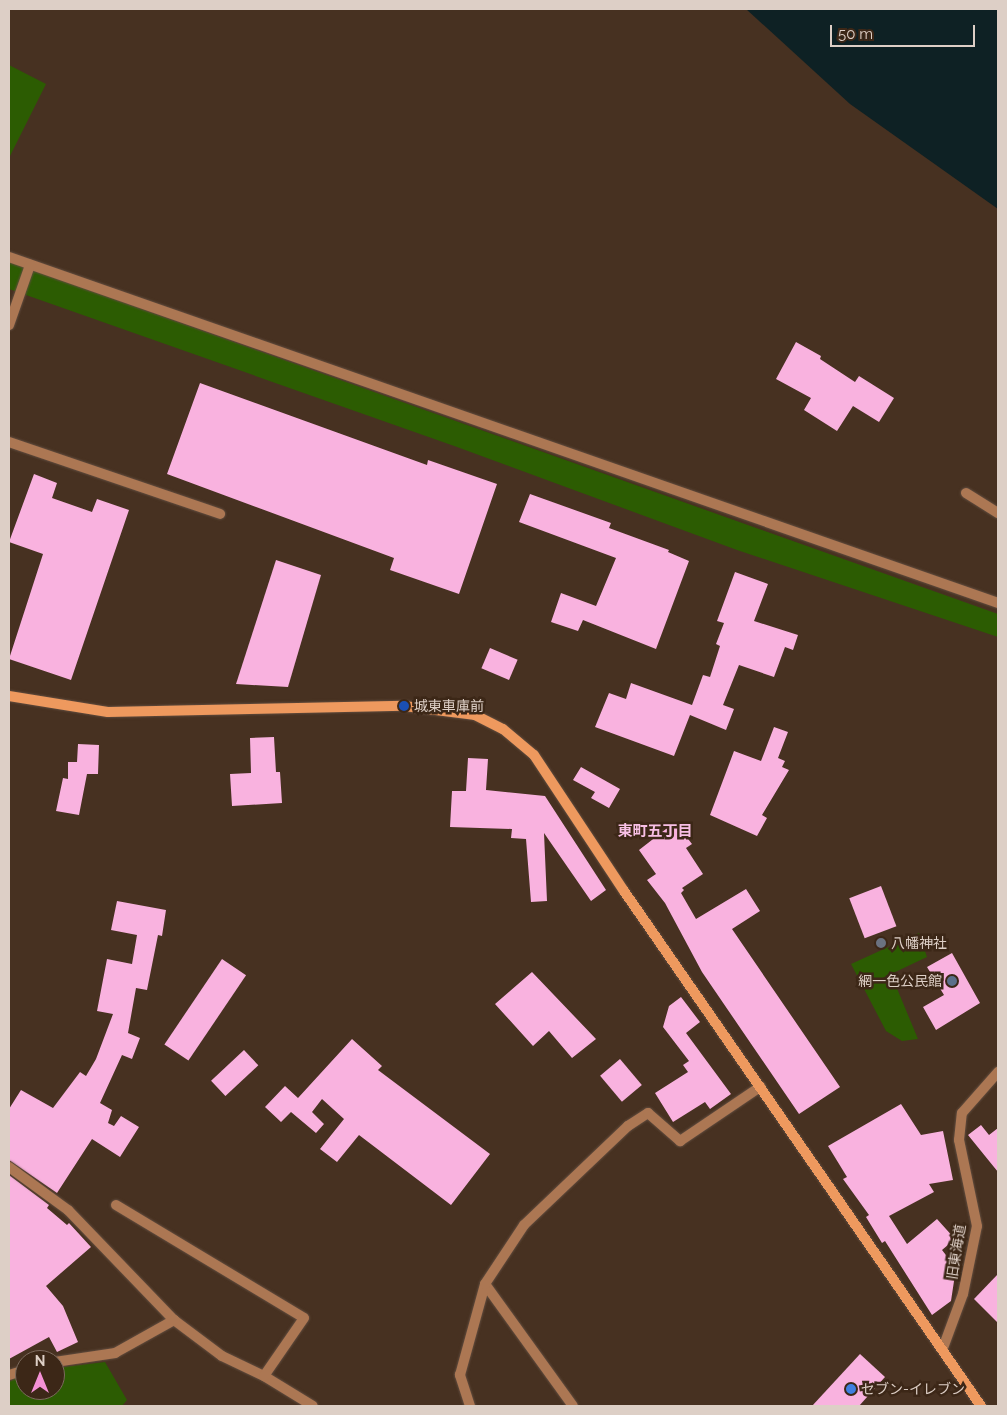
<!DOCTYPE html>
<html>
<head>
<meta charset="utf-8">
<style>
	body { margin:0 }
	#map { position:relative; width:1007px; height:1415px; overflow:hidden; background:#473121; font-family:Raleway,"Noto Sans JP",sans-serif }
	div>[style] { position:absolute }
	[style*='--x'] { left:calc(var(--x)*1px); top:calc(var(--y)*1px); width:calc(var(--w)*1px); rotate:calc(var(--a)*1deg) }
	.green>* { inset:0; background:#2c5c02 }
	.water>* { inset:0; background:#0e2124 }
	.building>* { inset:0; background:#f9b2df; transform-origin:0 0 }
	.roads { filter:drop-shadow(0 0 1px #624d3f) drop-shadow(0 0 1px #624d3f) }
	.street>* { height:10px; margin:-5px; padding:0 5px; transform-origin:5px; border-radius:5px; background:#ac7753 }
	.secondary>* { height:10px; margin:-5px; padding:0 5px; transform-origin:5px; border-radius:5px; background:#ee995e }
	.dots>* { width:14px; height:14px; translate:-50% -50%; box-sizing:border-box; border:2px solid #3c2717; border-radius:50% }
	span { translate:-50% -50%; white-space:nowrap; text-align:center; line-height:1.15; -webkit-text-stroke:5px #3c2717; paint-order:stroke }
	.poi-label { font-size:14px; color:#ddcfc6 }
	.left { translate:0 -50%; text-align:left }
	.right { translate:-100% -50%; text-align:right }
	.street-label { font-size:14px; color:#ddcfc6 }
	.neighbourhood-label { font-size:15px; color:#f7bfe4; font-weight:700 }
	.frame { position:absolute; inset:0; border:10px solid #ddcfc6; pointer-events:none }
	.north { position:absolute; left:15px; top:1350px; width:50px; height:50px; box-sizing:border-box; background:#3c2717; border:1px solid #7c6a5d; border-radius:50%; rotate:0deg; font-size:14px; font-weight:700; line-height:20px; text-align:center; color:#ddcfc6 }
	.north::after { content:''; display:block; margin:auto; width:18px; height:22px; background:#f391d5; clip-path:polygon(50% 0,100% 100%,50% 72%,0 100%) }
	.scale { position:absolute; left:830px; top:25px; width:145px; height:22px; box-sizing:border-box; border:2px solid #ddcfc6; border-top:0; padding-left:6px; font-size:15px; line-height:18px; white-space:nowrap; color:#ddcfc6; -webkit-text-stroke:4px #3c2717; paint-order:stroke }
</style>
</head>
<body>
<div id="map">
	<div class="green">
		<div style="clip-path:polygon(9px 65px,46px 84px,9px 158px)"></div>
		<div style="clip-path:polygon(9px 262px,998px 614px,998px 637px,737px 550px,457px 447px,9px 289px)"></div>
		<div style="clip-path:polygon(919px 933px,927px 957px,891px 974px,918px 1039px,902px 1041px,886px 1031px,851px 964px)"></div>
		<div style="clip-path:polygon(105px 1362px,127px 1400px,122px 1406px,9px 1406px,9px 1382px,19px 1376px,25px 1375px,25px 1390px,55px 1390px,55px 1368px)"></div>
	</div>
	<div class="water">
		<div style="clip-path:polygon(746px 9px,998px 9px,998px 209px,850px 104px)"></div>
	</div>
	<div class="building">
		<div style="clip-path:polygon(796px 342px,821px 356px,820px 359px,855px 382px,859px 376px,894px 398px,879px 422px,853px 406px,837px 431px,804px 410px,811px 398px,776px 379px)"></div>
		<div style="clip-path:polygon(200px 383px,427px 465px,428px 460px,497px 484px,459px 594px,390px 570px,394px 558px,167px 474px)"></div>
		<div style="clip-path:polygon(34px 474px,57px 483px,52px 498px,92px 512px,97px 499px,129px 510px,71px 680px,9px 659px,43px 554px,9px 542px)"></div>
		<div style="clip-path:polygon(530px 494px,611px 523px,609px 528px,669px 550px,668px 552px,689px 561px,656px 649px,583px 620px,578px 631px,551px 622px,561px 593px,596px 606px,616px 558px,519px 522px)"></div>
		<div style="clip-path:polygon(276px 560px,321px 575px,288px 687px,236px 684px)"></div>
		<div style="clip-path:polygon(735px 572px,768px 584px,754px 621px,798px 635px,793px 650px,785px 647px,774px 677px,739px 665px,723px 705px,734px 709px,726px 730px,690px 715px,674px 756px,595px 727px,609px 693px,626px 699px,631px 683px,692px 705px,703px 675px,710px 677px,720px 646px,716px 644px,724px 623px,717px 621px)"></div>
		<div style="left:490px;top:648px;width:30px;height:22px;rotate:23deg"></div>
		<div style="clip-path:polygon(774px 727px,788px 732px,778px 758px,785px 761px,782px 767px,789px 770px,762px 815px,767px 818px,757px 836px,710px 815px,734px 751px,761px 761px)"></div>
		<div style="clip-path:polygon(274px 737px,276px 772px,280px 772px,282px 803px,232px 806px,230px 774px,251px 773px,250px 738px)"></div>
		<div style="clip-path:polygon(78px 744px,99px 745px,98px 774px,87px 774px,79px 815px,56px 811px,63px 778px,68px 779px,68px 762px,77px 762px)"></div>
		<div style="clip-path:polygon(468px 758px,488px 759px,486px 790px,545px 796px,606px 890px,591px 901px,544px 833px,547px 901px,531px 902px,526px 839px,511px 838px,512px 829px,450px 827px,452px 791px,466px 791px)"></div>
		<div style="clip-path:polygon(581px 767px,620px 789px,609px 808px,591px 798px,595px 792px,573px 780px)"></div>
		<div style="clip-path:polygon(675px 822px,692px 844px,686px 848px,703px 874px,682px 888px,684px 890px,681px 893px,696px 919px,746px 889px,760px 911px,732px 929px,840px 1087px,799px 1114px,702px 972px,665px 903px,647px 880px,656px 874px,639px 850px)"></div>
		<div style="left:881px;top:886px;width:43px;height:34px;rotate:69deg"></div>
		<div style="clip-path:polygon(117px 901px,166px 910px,162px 936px,158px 935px,147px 990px,136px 988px,128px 1033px,140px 1038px,132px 1059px,122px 1055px,100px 1103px,112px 1110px,108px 1123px,114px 1126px,121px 1116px,139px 1127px,120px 1157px,92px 1139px,57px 1193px,9px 1160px,9px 1109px,21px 1090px,53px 1108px,80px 1072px,86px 1076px,96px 1059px,113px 1014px,97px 1011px,107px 959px,132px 964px,137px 935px,111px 930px)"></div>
		<div style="clip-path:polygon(952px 953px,980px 1003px,936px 1030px,923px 1007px,944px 995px,927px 967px)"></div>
		<div style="left:222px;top:959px;width:29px;height:103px;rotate:34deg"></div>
		<div style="clip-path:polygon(532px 972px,596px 1039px,572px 1058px,549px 1031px,533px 1046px,495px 1004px)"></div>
		<div style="clip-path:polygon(681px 997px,700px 1022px,686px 1033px,731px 1094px,710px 1109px,705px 1102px,673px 1122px,655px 1093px,688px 1072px,683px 1065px,689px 1061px,663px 1027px,669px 1006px)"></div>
		<div style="clip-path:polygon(352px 1039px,382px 1066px,378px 1070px,490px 1154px,451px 1205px,359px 1135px,337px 1162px,320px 1149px,344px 1119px,322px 1099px,312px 1112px,324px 1124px,316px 1133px,291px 1112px,281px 1122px,265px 1107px,285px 1086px,298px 1098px)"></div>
		<div style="left:244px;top:1050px;width:21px;height:45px;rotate:47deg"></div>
		<div style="left:620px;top:1059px;width:34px;height:26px;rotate:50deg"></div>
		<div style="clip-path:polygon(901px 1104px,921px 1135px,943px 1131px,953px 1180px,929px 1184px,934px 1192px,889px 1216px,907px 1244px,937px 1219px,955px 1239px,942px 1250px,956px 1268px,951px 1301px,932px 1315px,885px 1241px,882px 1243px,866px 1217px,869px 1215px,843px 1179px,847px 1177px,828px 1146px)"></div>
		<div style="clip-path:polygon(981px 1125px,989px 1135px,998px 1128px,998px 1172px,968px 1135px)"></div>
		<div style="clip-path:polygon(9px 1175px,49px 1205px,47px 1208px,67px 1225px,69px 1223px,91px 1247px,46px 1286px,63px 1306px,78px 1342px,57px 1352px,49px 1337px,9px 1359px)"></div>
		<div style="clip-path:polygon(998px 1274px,998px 1323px,974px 1299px)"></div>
		<div style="clip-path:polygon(860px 1354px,885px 1377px,859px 1406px,812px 1406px)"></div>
	</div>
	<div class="roads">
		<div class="street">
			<div style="--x:9;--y:257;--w:1048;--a:19.28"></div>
			<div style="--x:9;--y:325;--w:64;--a:-70.7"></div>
			<div style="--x:9;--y:442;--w:223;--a:18.8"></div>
			<div style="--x:966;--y:493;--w:38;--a:32"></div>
			<div style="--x:9;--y:1167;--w:73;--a:36.1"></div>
			<div style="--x:68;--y:1210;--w:153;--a:46.1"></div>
			<div style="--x:174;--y:1320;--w:60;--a:36.9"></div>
			<div style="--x:222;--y:1356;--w:47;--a:25.5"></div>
			<div style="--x:264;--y:1376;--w:57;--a:31.5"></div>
			<div style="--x:116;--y:1205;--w:219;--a:31"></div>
			<div style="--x:304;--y:1318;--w:70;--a:124.6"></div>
			<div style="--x:485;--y:1284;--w:150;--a:54.2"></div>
			<div style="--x:943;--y:1348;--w:58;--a:-69.7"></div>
			<div style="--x:963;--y:1294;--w:69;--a:-78.4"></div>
			<div style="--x:977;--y:1226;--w:88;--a:-101.8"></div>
			<div style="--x:959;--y:1140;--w:27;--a:-84"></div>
			<div style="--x:962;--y:1113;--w:55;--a:-48.7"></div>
			<div style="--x:55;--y:1362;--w:61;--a:-8.5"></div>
			<div style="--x:115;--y:1353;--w:68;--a:-29.2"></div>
			<div style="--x:9;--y:1375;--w:17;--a:-17"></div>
			<div style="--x:470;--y:1406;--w:33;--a:-108"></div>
			<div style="--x:460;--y:1375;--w:94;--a:-74.6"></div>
			<div style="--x:485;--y:1284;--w:71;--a:-56.5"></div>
			<div style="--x:524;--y:1225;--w:144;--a:-43.6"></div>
			<div style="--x:628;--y:1126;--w:24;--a:-33"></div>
			<div style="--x:648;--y:1113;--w:43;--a:41.2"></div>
			<div style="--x:680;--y:1141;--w:97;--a:-34"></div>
		</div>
		<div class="secondary">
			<div style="--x:9;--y:696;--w:100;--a:9.2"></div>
			<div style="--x:108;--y:712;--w:296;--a:-1.2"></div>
			<div style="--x:404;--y:706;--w:72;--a:7.2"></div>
			<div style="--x:475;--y:715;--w:31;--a:27"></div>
			<div style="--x:503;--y:729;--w:40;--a:40"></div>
			<div style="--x:534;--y:755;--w:163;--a:56.5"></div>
			<div style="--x:624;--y:891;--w:627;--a:55.27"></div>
		</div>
	</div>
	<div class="dots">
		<div style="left:404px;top:706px;background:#1a4fb4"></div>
		<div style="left:881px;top:943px;background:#6b7280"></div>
		<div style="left:952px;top:981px;background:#5c6f8a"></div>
		<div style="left:851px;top:1389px;background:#3f7fe0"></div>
	</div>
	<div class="poi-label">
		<span class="left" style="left:414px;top:706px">城東車庫前</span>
		<span class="left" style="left:891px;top:943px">八幡神社</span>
		<span class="right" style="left:942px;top:981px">網一色公民館</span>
		<span class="left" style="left:861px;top:1389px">セブン-イレブン</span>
	</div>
	<div class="street-label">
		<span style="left:956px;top:1252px;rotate:-81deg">旧東海道</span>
	</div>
	<div class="neighbourhood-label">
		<span style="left:655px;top:832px">東町五丁目</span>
	</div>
	<div class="frame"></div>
	<div class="north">N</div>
	<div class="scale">50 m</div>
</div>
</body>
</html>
